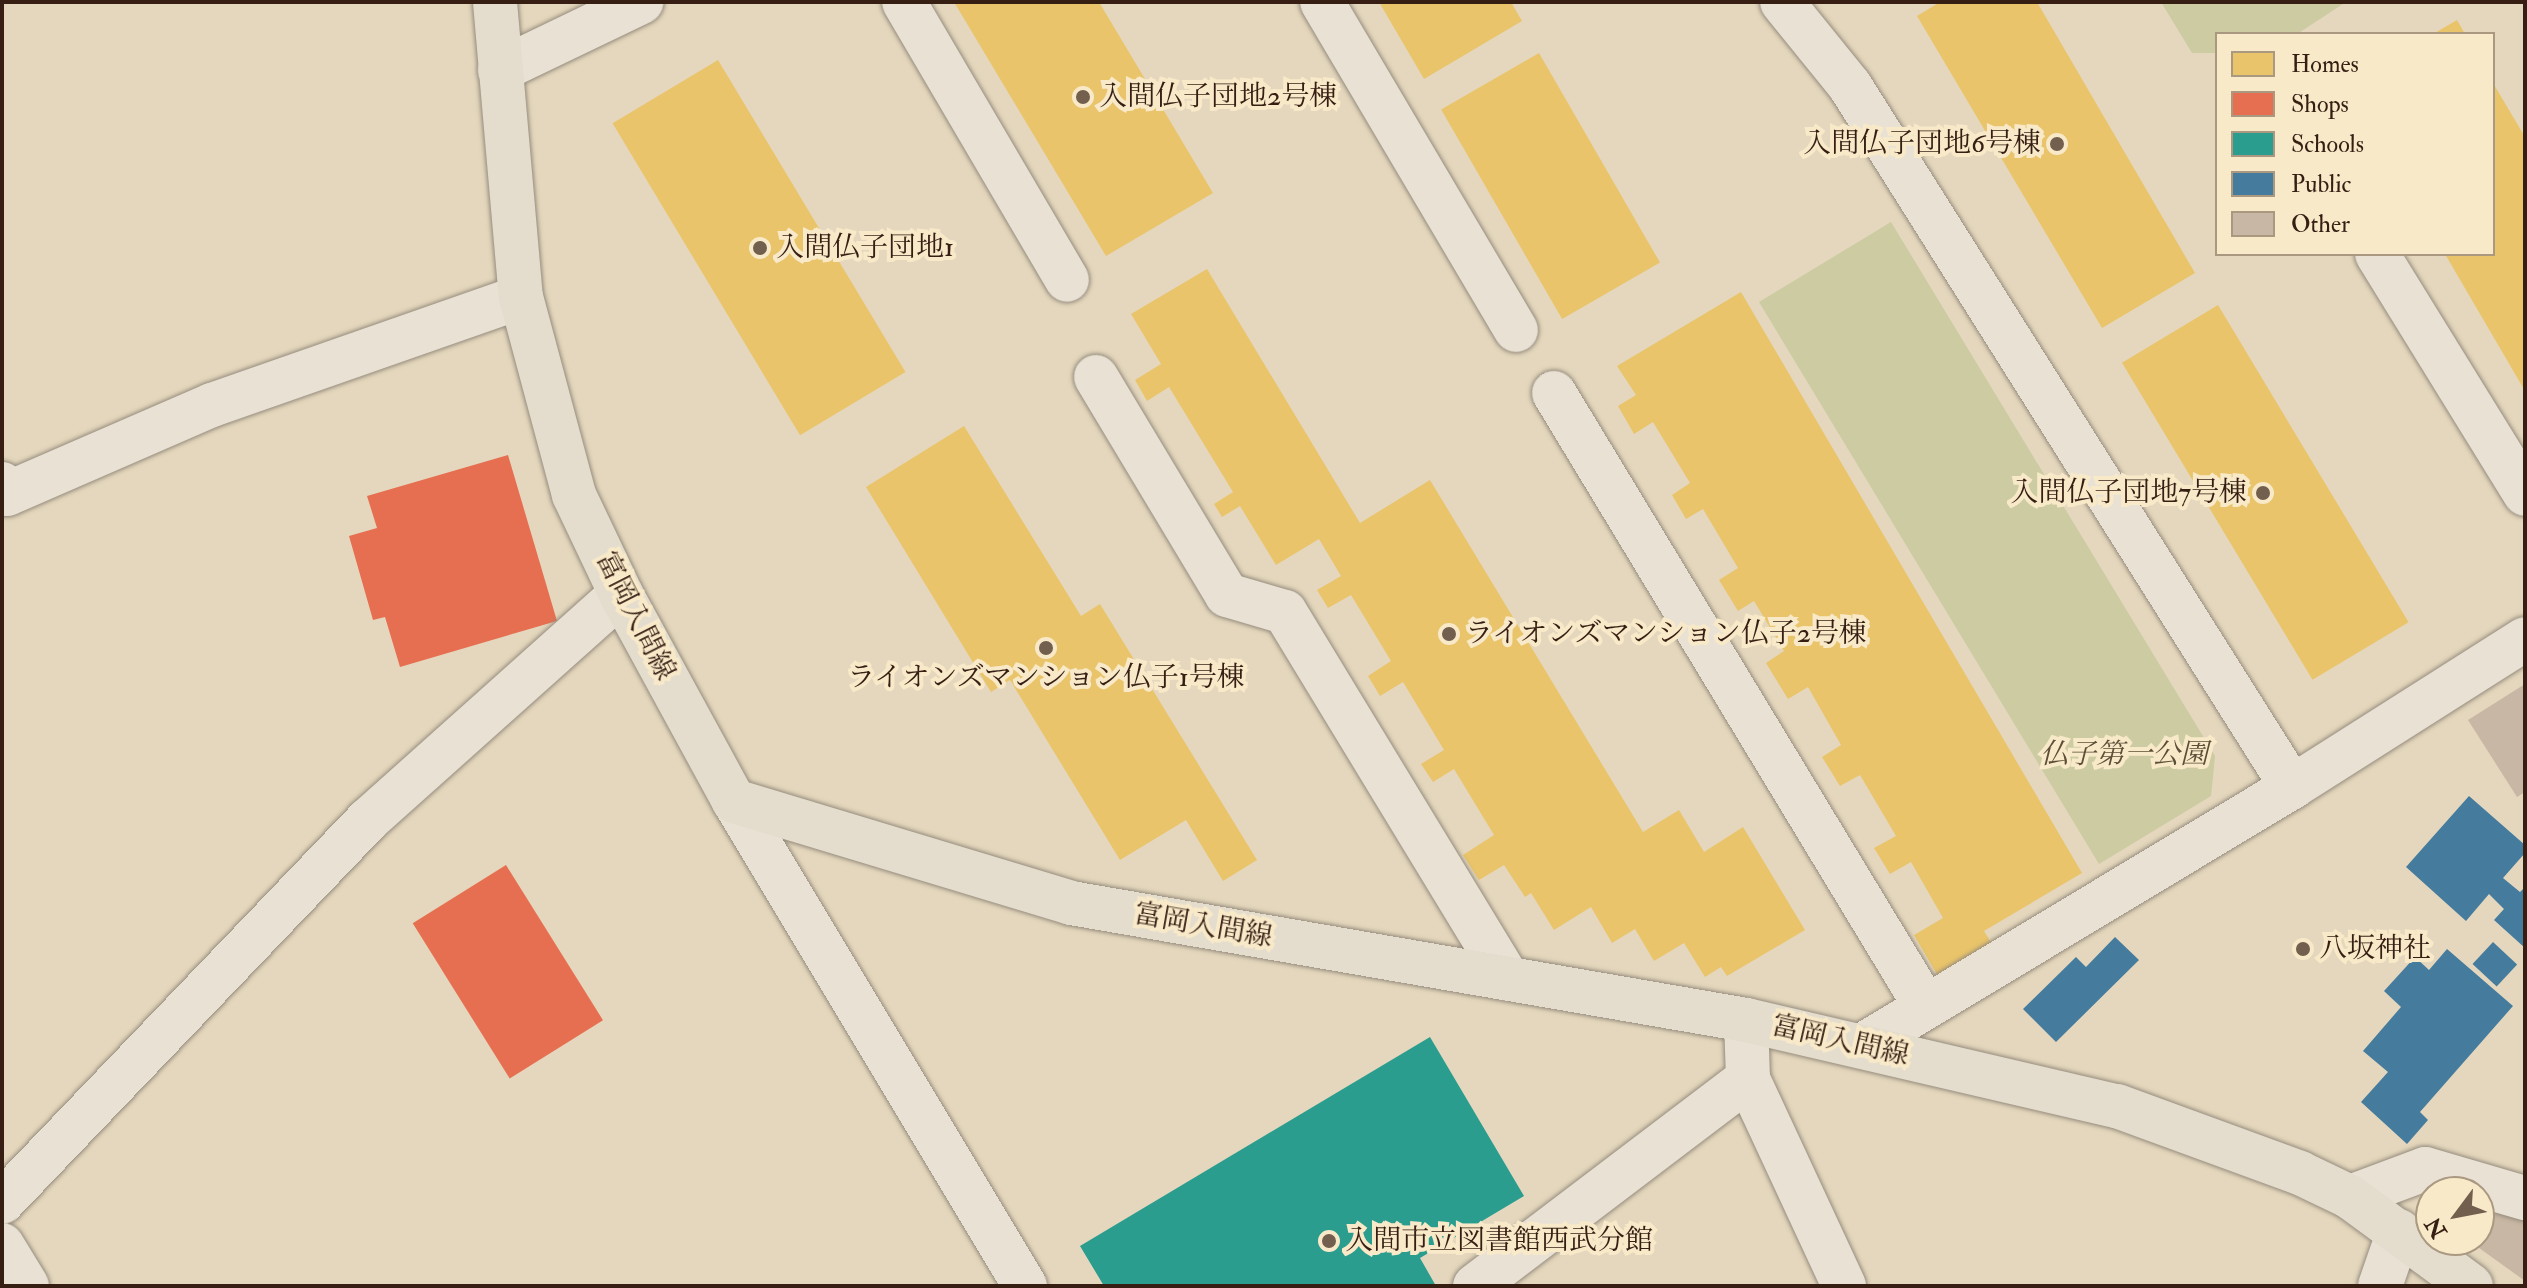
<!DOCTYPE html>
<html>
<head>
<meta charset="utf-8">
<style>
	body { margin:0 }
	#map { position:relative; width:2527px; height:1288px; overflow:hidden; background:#e4d7bd; font-family:"IM FELL Double Pica","Noto Serif JP",serif }
	div>[style] { position:absolute }
	[style*='--x'] { left:calc(var(--x)*1px); top:calc(var(--y)*1px); width:calc(var(--w)*1px); rotate:calc(var(--a)*1deg) }
	.green>* { inset:0; background:#cccba2 }
	.homes>* { inset:0; background:#e9c46a; transform-origin:0 0 }
	.shops>* { inset:0; background:#e76f51; transform-origin:0 0 }
	.schools>* { inset:0; background:#2a9d8f }
	.public>* { inset:0; background:#457b9d; transform-origin:0 0 }
	.building>* { inset:0; background:#c8b7a4 }
	.roads { filter:drop-shadow(0 0 2px #968c7d) drop-shadow(0 0 2px #968c7d) }
	.minor>* { height:44px; margin:-22px; padding:0 22px; transform-origin:22px; border-radius:22px; background:#e8e1d4 }
	.major>* { height:44px; margin:-22px; padding:0 22px; transform-origin:22px; border-radius:22px; background:#e4ddcd }
	.dots>* { width:22px; height:22px; translate:-50% -50%; box-sizing:border-box; border:4px solid #f8e9c9; border-radius:50% }
	span { translate:-50% -50%; white-space:nowrap; text-align:center; line-height:1.15; -webkit-text-stroke:8px #f8e9c9; paint-order:stroke }
	.poi-label { font-size:28px; color:#361e13 }
	.left { translate:0 -50%; text-align:left }
	.right { translate:-100% -50%; text-align:right }
	.street-label { font-size:28px; color:#361e13 }
	.park-label { font-size:28px; color:#5d4f37; font-style:italic }
	.frame { position:absolute; inset:0; border:4px solid #361e13; pointer-events:none }
	.legend { position:absolute; left:2215px; top:32px; width:280px; height:224px; box-sizing:border-box; background:#f8e9c9; border:2px solid #aa9880; margin:0; padding:10px 14px; list-style:none; font-size:24px; color:#361e13 }
	.legend li { display:flex; align-items:center; gap:16px; height:40px }
	.legend b { width:40px; border:2px solid #aa9880 }
	.north { position:absolute; left:2415px; top:1176px; width:80px; height:80px; box-sizing:border-box; background:#f8e9c9; border:2px solid #aa9880; border-radius:50%; rotate:238deg; font-size:22px; font-weight:700; line-height:32px; text-align:center; color:#361e13 }
	.north::after { content:''; display:block; margin:auto; width:28px; height:36px; background:#735f4e; clip-path:polygon(50% 0,100% 100%,50% 72%,0 100%) }
</style>
</head>
<body>
<div id="map">
	<div class="green">
		<div style="clip-path:polygon(2161px 2px,2346px 2px,2297px 34px,2217px 34px,2217px 53px,2192px 53px)"></div>
		<div style="clip-path:polygon(1891px 222px,2215px 756px,2211px 796px,2099px 864px,1759px 302px)"></div>
	</div>
	<div class="homes">
		<div style="clip-path:polygon(954px 2px,1099px 2px,1213px 193px,1106px 256px)"></div>
		<div style="clip-path:polygon(1379px 2px,1511px 2px,1522px 21px,1424px 79px)"></div>
		<div style="clip-path:polygon(1940px 2px,2037px 2px,2195px 273px,2102px 328px,1917px 16px)"></div>
		<div style="clip-path:polygon(2457px 20px,2465px 34px,2433px 34px)"></div>
		<div style="left:1539px;top:53px;width:242px;height:113px;rotate:60deg"></div>
		<div style="left:718px;top:60px;width:364px;height:123px;rotate:59deg"></div>
		<div style="clip-path:polygon(2493px 83px,2525px 137px,2525px 391px,2445px 254px,2493px 254px)"></div>
		<div style="clip-path:polygon(1207px 269px,1360px 523px,1430px 480px,1643px 832px,1679px 810px,1704px 852px,1743px 827px,1805px 930px,1727px 976px,1721px 967px,1705px 977px,1684px 943px,1654px 961px,1635px 929px,1612px 943px,1591px 907px,1554px 930px,1531px 893px,1525px 897px,1504px 865px,1479px 880px,1463px 855px,1494px 835px,1454px 769px,1433px 782px,1421px 764px,1444px 750px,1403px 682px,1380px 696px,1368px 676px,1391px 661px,1351px 595px,1328px 608px,1317px 590px,1341px 576px,1319px 539px,1276px 565px,1240px 506px,1222px 517px,1214px 504px,1233px 492px,1169px 387px,1147px 401px,1135px 380px,1161px 364px,1131px 314px)"></div>
		<div style="clip-path:polygon(1741px 292px,2082px 873px,1984px 931px,1992px 944px,1938px 976px,1914px 935px,1943px 918px,1911px 862px,1890px 874px,1874px 848px,1896px 836px,1860px 775px,1840px 786px,1822px 757px,1841px 745px,1808px 687px,1788px 699px,1766px 663px,1784px 651px,1754px 601px,1738px 611px,1719px 580px,1738px 568px,1703px 509px,1686px 519px,1672px 495px,1690px 483px,1653px 422px,1634px 434px,1618px 406px,1636px 395px,1617px 366px)"></div>
		<div style="left:2218px;top:305px;width:370px;height:112px;rotate:59deg"></div>
		<div style="clip-path:polygon(964px 426px,1081px 616px,1100px 604px,1257px 860px,1223px 881px,1186px 820px,1120px 860px,1010px 680px,991px 692px,866px 487px)"></div>
	</div>
	<div class="shops">
		<div style="clip-path:polygon(508px 455px,557px 621px,400px 667px,385px 617px,373px 620px,349px 536px,377px 528px,367px 496px)"></div>
		<div style="left:506px;top:865px;width:183px;height:110px;rotate:58deg"></div>
	</div>
	<div class="schools">
		<div style="clip-path:polygon(1430px 1037px,1524px 1196px,1420px 1258px,1436px 1286px,1104px 1286px,1080px 1246px)"></div>
	</div>
	<div class="public">
		<div style="clip-path:polygon(2469px 796px,2525px 845px,2525px 853px,2503px 878px,2520px 892px,2525px 887px,2525px 948px,2494px 920px,2504px 909px,2489px 894px,2466px 921px,2406px 867px)"></div>
		<div style="clip-path:polygon(2115px 937px,2139px 960px,2056px 1042px,2023px 1009px,2076px 957px,2086px 967px)"></div>
		<div style="left:2493px;top:942px;width:33px;height:30px;rotate:43deg"></div>
		<div style="clip-path:polygon(2447px 949px,2513px 1006px,2420px 1112px,2428px 1120px,2407px 1144px,2361px 1102px,2388px 1072px,2363px 1051px,2401px 1007px,2384px 991px,2415px 957px,2429px 970px)"></div>
	</div>
	<div class="building">
		<div style="clip-path:polygon(2525px 684px,2525px 792px,2517px 797px,2468px 720px)"></div>
		<div style="clip-path:polygon(2479px 1197px,2525px 1208px,2525px 1281px,2468px 1240px,2479px 1240px)"></div>
	</div>
	<div class="roads">
		<div class="minor">
			<div style="--x:904;--y:2;--w:322;--a:59.6"></div>
			<div style="--x:1322;--y:2;--w:381;--a:59.4"></div>
			<div style="--x:1782;--y:2;--w:108;--a:51"></div>
			<div style="--x:1850;--y:86;--w:829;--a:57.77"></div>
			<div style="--x:500;--y:70;--w:157;--a:-25.7"></div>
			<div style="--x:2377;--y:254;--w:282;--a:58.3"></div>
			<div style="--x:1096;--y:377;--w:254;--a:59"></div>
			<div style="--x:1227;--y:595;--w:60;--a:16.3"></div>
			<div style="--x:1285;--y:612;--w:429;--a:58.7"></div>
			<div style="--x:1554;--y:393;--w:718;--a:58.79"></div>
			<div style="--x:2;--y:484;--w:11;--a:63"></div>
			<div style="--x:7;--y:494;--w:223;--a:-23.5"></div>
			<div style="--x:212;--y:405;--w:327;--a:-19.3"></div>
			<div style="--x:734;--y:801;--w:566;--a:59.04"></div>
			<div style="--x:1863;--y:1045;--w:501;--a:-31.02"></div>
			<div style="--x:2292;--y:787;--w:276;--a:-32.4"></div>
			<div style="--x:1748;--y:1079;--w:228;--a:65.1"></div>
			<div style="--x:2350;--y:1197;--w:80;--a:-20.5"></div>
			<div style="--x:2425;--y:1169;--w:104;--a:16.2"></div>
			<div style="--x:2;--y:1202;--w:529;--a:-46.23"></div>
			<div style="--x:368;--y:820;--w:339;--a:-41.8"></div>
			<div style="--x:2;--y:1245;--w:48;--a:58.6"></div>
			<div style="--x:1475;--y:1286;--w:343;--a:-37.2"></div>
			<div style="--x:1748;--y:1079;--w:59;--a:-91.9"></div>
			<div style="--x:2380;--y:1286;--w:58;--a:-70.9"></div>
		</div>
		<div class="major">
			<div style="--x:495;--y:2;--w:296;--a:85"></div>
			<div style="--x:521;--y:297;--w:205;--a:75"></div>
			<div style="--x:574;--y:495;--w:110;--a:64.6"></div>
			<div style="--x:621;--y:594;--w:236;--a:61.4"></div>
			<div style="--x:734;--y:801;--w:352;--a:16.8"></div>
			<div style="--x:1071;--y:903;--w:685;--a:9.83"></div>
			<div style="--x:1746;--y:1020;--w:381;--a:13.1"></div>
			<div style="--x:2117;--y:1106;--w:195;--a:20.1"></div>
			<div style="--x:2300;--y:1173;--w:55;--a:25.6"></div>
			<div style="--x:2350;--y:1197;--w:150;--a:36.3"></div>
		</div>
	</div>
	<div class="dots">
		<div style="left:1083px;top:97px;background:#735f4e"></div>
		<div style="left:2057px;top:144px;background:#735f4e"></div>
		<div style="left:760px;top:248px;background:#735f4e"></div>
		<div style="left:2263px;top:493px;background:#735f4e"></div>
		<div style="left:1449px;top:634px;background:#735f4e"></div>
		<div style="left:1046px;top:648px;background:#735f4e"></div>
		<div style="left:2303px;top:949px;background:#735f4e"></div>
		<div style="left:1329px;top:1241px;background:#735f4e"></div>
	</div>
	<div class="poi-label">
		<span class="left" style="left:1099px;top:97px">入間仏子団地2号棟</span>
		<span class="right" style="left:2041px;top:144px">入間仏子団地6号棟</span>
		<span class="left" style="left:776px;top:248px">入間仏子団地1</span>
		<span class="right" style="left:2247px;top:493px">入間仏子団地7号棟</span>
		<span class="left" style="left:1465px;top:634px">ライオンズマンション仏子2号棟</span>
		<span style="left:1046px;top:678px">ライオンズマンション仏子1号棟</span>
		<span class="left" style="left:2319px;top:949px">八坂神社</span>
		<span class="left" style="left:1345px;top:1241px">入間市立図書館西武分館</span>
	</div>
	<div class="street-label">
		<span style="left:635px;top:616px;rotate:63deg">富岡入間線</span>
		<span style="left:1203px;top:926px;rotate:10deg">富岡入間線</span>
		<span style="left:1840px;top:1041px;rotate:13deg">富岡入間線</span>
	</div>
	<div class="park-label">
		<span style="left:2124px;top:755px">仏子第一公園</span>
	</div>
	<div class="frame"></div>
	<ul class="legend">
	<li><b style="height:22px;background:#e9c46a"></b>Homes</li>
	<li><b style="height:22px;background:#e76f51"></b>Shops</li>
	<li><b style="height:22px;background:#2a9d8f"></b>Schools</li>
	<li><b style="height:22px;background:#457b9d"></b>Public</li>
	<li><b style="height:22px;background:#c8b7a4"></b>Other</li>
	</ul>
	<div class="north">N</div>
</div>
</body>
</html>
